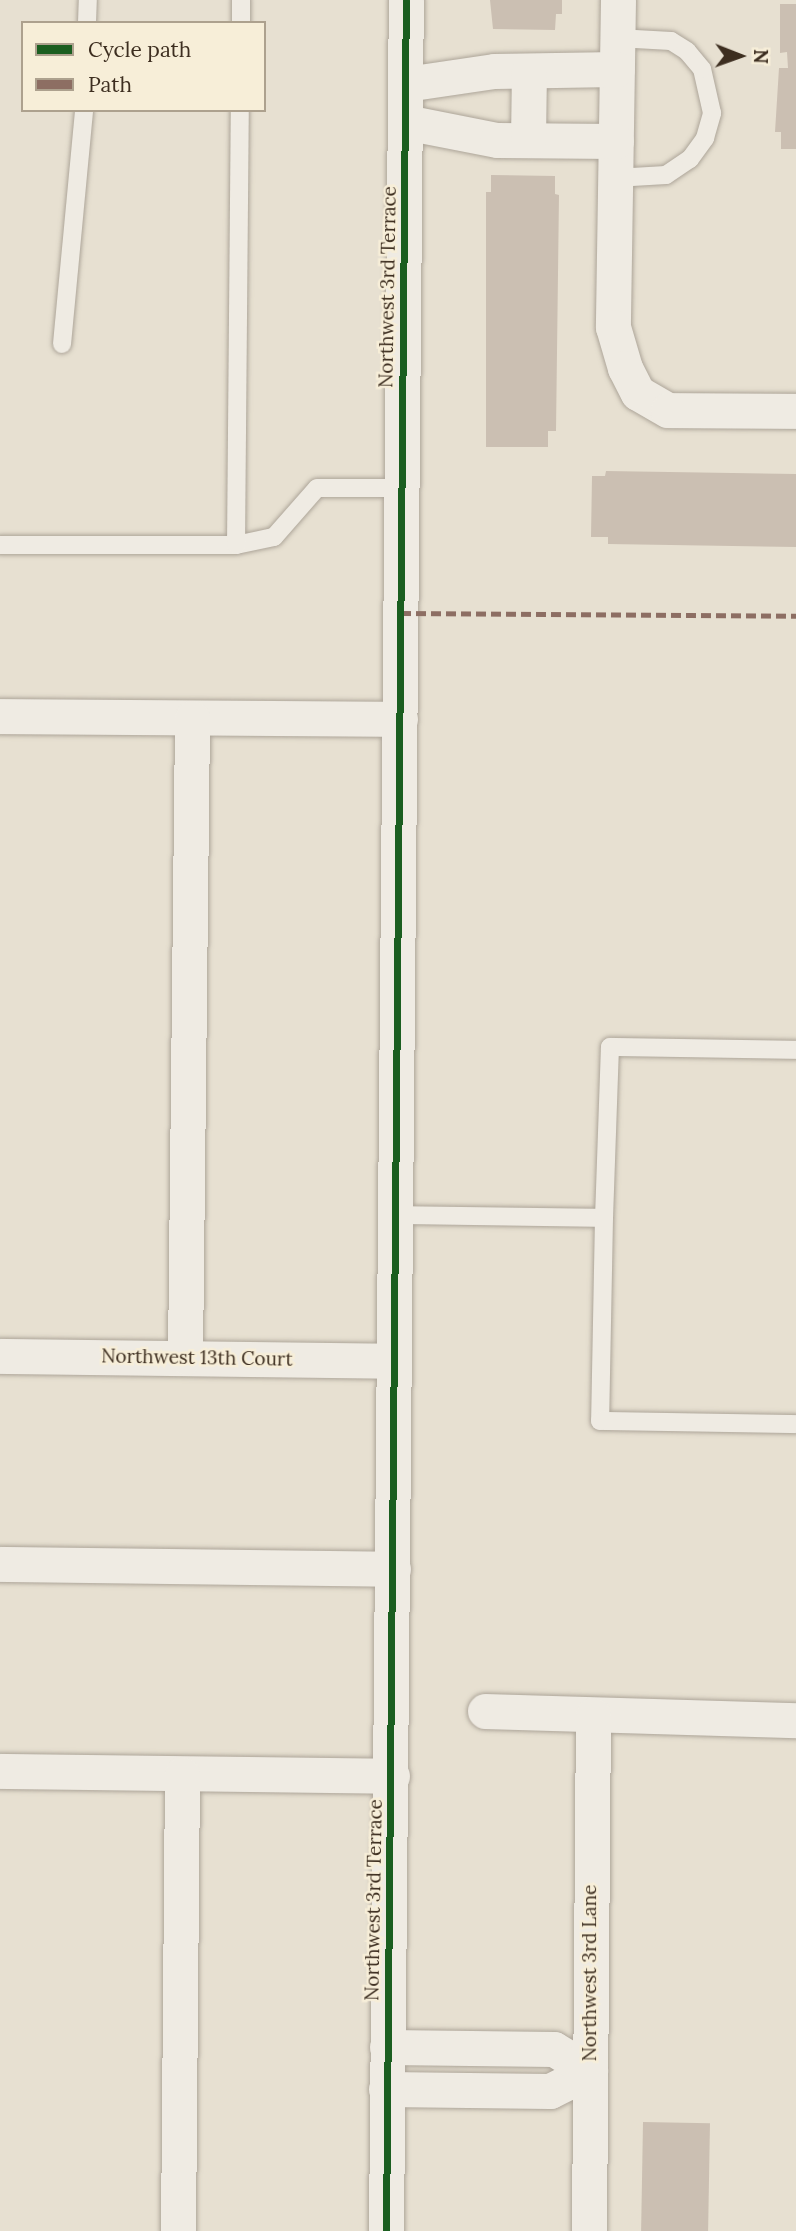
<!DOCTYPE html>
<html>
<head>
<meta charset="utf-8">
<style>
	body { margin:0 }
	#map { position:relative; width:796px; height:2231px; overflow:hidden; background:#e7e0d1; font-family:Lora,serif }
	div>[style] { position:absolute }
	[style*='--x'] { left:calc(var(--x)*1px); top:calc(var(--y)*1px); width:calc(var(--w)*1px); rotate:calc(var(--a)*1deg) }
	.building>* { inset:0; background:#cbbfb2; transform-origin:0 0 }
	.roads { filter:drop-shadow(0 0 2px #ada599) drop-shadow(0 0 2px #ada599) }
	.lane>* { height:18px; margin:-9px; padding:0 9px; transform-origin:9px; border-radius:9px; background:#efebe3 }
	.street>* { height:35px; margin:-17.5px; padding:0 17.5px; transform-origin:17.5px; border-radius:17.5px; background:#efebe3 }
	.quiet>* { height:5px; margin-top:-2.5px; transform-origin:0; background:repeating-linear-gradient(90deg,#8d6e63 0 10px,transparent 0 15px) }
	.cycleway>* { height:7px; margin:-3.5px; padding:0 3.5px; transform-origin:3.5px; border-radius:3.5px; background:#1b5e20 }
	span { translate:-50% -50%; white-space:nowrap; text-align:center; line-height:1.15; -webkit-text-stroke:5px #f7eed8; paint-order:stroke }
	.street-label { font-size:19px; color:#3d2e20 }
	.legend { position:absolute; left:21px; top:21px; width:245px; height:91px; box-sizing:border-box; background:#f7eed8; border:2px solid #ada18e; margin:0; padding:9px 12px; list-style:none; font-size:21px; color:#3d2e20 }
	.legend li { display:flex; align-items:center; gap:14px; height:35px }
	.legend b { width:35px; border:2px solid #ada18e }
	.north { position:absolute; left:705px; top:21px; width:70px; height:70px; -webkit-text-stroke:5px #f7eed8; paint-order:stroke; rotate:91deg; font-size:19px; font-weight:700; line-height:28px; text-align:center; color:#3d2e20 }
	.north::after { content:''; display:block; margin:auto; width:24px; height:32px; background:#3d2e20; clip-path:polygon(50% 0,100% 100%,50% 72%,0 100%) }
</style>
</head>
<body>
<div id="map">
	<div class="building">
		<div style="clip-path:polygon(490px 0,562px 0,562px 14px,556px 14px,555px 30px,493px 29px)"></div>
		<div style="clip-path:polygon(780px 4px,796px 4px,796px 149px,781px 149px,781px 132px,775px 132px,779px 68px,788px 68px,787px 52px,780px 53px)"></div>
		<div style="clip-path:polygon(491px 175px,555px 176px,555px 194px,559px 195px,556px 431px,548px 431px,548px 447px,486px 447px,486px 192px,491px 192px)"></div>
		<div style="clip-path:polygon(606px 471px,796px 474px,796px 547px,608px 544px,608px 537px,591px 537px,592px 476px,605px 476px)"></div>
		<div style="left:643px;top:2122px;width:67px;height:109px;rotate:1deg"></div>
	</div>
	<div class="roads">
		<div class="lane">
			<div style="--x:87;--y:23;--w:23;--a:-88"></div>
			<div style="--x:241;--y:23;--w:23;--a:-90"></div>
			<div style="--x:615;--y:178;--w:51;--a:-3.4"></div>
			<div style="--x:666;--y:175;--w:29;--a:-34"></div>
			<div style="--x:690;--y:159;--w:26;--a:-54"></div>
			<div style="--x:705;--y:138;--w:26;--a:-74"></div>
			<div style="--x:712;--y:113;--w:45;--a:-102.8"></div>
			<div style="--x:702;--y:69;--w:23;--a:-130"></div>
			<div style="--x:687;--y:51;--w:19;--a:-148"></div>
			<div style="--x:671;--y:41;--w:54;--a:-176.8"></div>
			<div style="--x:62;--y:344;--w:235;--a:-84.6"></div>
			<div style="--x:0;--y:545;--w:236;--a:0"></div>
			<div style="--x:236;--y:545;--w:39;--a:-12"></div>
			<div style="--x:274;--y:537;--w:65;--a:-48.7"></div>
			<div style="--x:317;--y:488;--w:84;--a:0"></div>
			<div style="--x:236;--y:545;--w:435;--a:-89.5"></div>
			<div style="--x:395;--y:1215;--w:209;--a:0.8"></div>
			<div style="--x:604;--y:1218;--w:203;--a:91.1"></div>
			<div style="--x:600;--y:1421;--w:196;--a:0.9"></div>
			<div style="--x:604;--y:1218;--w:171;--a:-88"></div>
			<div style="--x:610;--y:1047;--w:186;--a:0.9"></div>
		</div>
		<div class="street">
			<div style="--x:618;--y:0;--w:327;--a:90.9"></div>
			<div style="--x:613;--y:327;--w:43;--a:73.7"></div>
			<div style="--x:625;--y:368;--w:28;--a:63"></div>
			<div style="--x:638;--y:393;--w:34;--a:30"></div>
			<div style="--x:668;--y:410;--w:128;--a:0.4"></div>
			<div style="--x:406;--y:84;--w:89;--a:-8.4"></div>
			<div style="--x:494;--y:71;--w:123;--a:-0.9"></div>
			<div style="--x:405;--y:122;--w:94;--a:11.1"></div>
			<div style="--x:497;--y:140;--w:119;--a:0.5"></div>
			<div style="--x:528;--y:140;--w:69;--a:-89.2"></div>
			<div style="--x:0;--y:716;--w:400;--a:0.4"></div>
			<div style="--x:0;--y:1356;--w:394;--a:0.7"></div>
			<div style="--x:185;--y:1357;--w:639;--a:-89.37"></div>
			<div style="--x:0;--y:1564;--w:393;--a:0.7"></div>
			<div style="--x:485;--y:1711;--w:311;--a:1.7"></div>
			<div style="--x:0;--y:1771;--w:392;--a:0.7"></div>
			<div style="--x:386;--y:2089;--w:164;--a:0.7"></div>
			<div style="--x:550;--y:2091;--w:45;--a:-26.6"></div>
			<div style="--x:590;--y:2071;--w:42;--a:-148.6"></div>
			<div style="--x:554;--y:2049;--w:167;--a:-179.3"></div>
			<div style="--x:178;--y:2231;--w:457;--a:-89.5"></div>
			<div style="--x:386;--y:2231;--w:2231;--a:-89.49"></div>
			<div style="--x:589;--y:2231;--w:516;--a:-89.56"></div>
		</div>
	</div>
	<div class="quiet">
		<div style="--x:401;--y:613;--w:395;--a:0.4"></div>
	</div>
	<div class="cycleway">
		<div style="--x:386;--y:2231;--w:2231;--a:-89.49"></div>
	</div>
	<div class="street-label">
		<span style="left:388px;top:287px;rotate:-89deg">Northwest 3rd Terrace</span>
		<span style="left:197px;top:1358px;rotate:1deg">Northwest 13th Court</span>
		<span style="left:374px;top:1900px;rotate:-89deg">Northwest 3rd Terrace</span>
		<span style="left:590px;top:1973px;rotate:-90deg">Northwest 3rd Lane</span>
	</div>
	<ul class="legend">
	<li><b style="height:9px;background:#1b5e20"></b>Cycle path</li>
	<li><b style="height:9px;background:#8d6e63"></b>Path</li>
	</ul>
	<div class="north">N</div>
</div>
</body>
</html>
